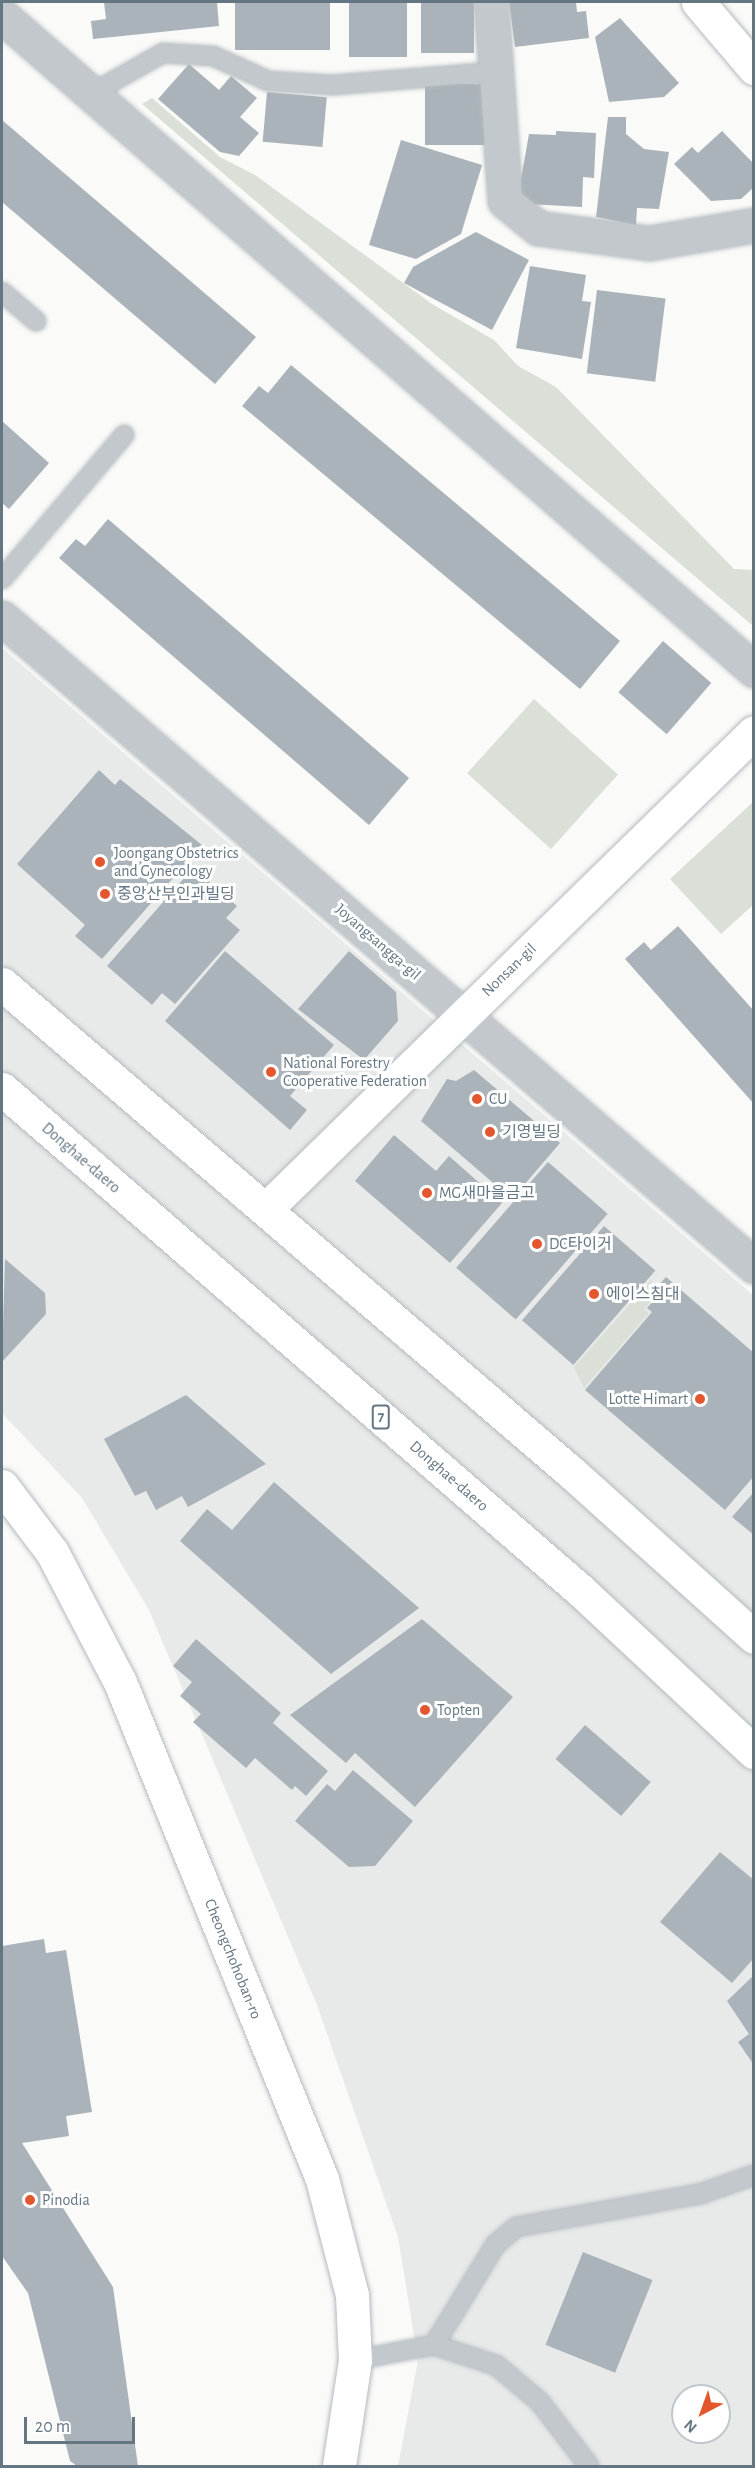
<!DOCTYPE html>
<html>
<head>
<meta charset="utf-8">
<style>
	body { margin:0 }
	#map { position:relative; width:755px; height:2468px; overflow:hidden; background:#fafaf8; font-family:"Alegreya Sans","Noto Sans KR",sans-serif }
	div>[style] { position:absolute }
	[style*='--x'] { left:calc(var(--x)*1px); top:calc(var(--y)*1px); width:calc(var(--w)*1px); rotate:calc(var(--a)*1deg) }
	.built>* { inset:0; background:#e8e9e9 }
	.green>* { inset:0; background:#dadfd7; transform-origin:0 0 }
	.building>* { inset:0; background:#aab3b9; transform-origin:0 0 }
	.roads { filter:drop-shadow(0 0 2px #b3babf) drop-shadow(0 0 2px #b3babf) }
	.lane>* { height:18px; margin:-9px; padding:0 9px; transform-origin:9px; border-radius:9px; background:#c3c8cc }
	.street>* { height:33px; margin:-16.5px; padding:0 16.5px; transform-origin:16.5px; border-radius:16.5px; background:#c3c8cc }
	.secondary>* { height:33px; margin:-16.5px; padding:0 16.5px; transform-origin:16.5px; border-radius:16.5px; background:#fff }
	.primary>* { height:33px; margin:-16.5px; padding:0 16.5px; transform-origin:16.5px; border-radius:16.5px; background:#fff }
	.dots>* { width:16px; height:16px; translate:-50% -50%; box-sizing:border-box; border:3px solid #fff; border-radius:50% }
	span { translate:-50% -50%; white-space:nowrap; text-align:center; line-height:1.15; -webkit-text-stroke:6px #fff; paint-order:stroke }
	.shield-label span { padding:2px 4px; background:#fff; border:2px solid; border-radius:4px; -webkit-text-stroke-width:0 }
	.shield-label { font-size:15px; color:#657683; font-weight:700 }
	.poi-label { font-size:16px; color:#657683 }
	.left { translate:0 -50%; text-align:left }
	.right { translate:-100% -50%; text-align:right }
	.street-label { font-size:16px; color:#657683 }
	.frame { position:absolute; inset:0; border:3px solid #657683; pointer-events:none }
	.north { position:absolute; left:671px; top:2384px; width:60px; height:60px; box-sizing:border-box; background:#fff; border:2px solid #c1c8cd; border-radius:50%; rotate:221deg; font-size:16px; font-weight:700; line-height:24px; text-align:center; color:#657683 }
	.north::after { content:''; display:block; margin:auto; width:21px; height:27px; background:#e4572e; clip-path:polygon(50% 0,100% 100%,50% 72%,0 100%) }
	.scale { position:absolute; left:24px; top:2417px; width:111px; height:27px; box-sizing:border-box; border:3px solid #657683; border-top:0; padding-left:8px; font-size:18px; line-height:21px; white-space:nowrap; color:#657683; -webkit-text-stroke:4px #fff; paint-order:stroke }
</style>
</head>
<body>
<div id="map">
	<div class="built">
		<div style="clip-path:polygon(evenodd,2px 648px,753px 1295px,753px 2466px,398px 2466px,418px 2360px,398px 2237px,317px 2005px,149px 1610px,82px 1498px,2px 1413px,2px 648px,683px 2396px,719px 2396px,719px 2432px,683px 2432px,683px 2396px)"></div>
	</div>
	<div class="green">
		<div style="clip-path:polygon(152px 98px,220px 157px,255px 175px,432px 304px,494px 340px,518px 366px,556px 387px,734px 569px,753px 570px,753px 626px,142px 104px)"></div>
		<div style="left:534px;top:699px;width:113px;height:100px;rotate:42deg"></div>
		<div style="clip-path:polygon(753px 802px,753px 905px,721px 934px,670px 879px)"></div>
		<div style="clip-path:polygon(653px 1278px,647px 1295px,652px 1300px,644px 1309px,649px 1313px,584px 1388px,574px 1367px)"></div>
	</div>
	<div class="building">
		<div style="clip-path:polygon(104px 2px,217px 2px,219px 26px,93px 39px,91px 21px,106px 19px)"></div>
		<div style="left:235px;top:2px;width:95px;height:48px"></div>
		<div style="left:349px;top:2px;width:58px;height:55px"></div>
		<div style="left:421px;top:2px;width:53px;height:51px"></div>
		<div style="clip-path:polygon(509px 2px,576px 2px,577px 12px,586px 11px,589px 38px,515px 47px)"></div>
		<div style="clip-path:polygon(620px 18px,679px 83px,664px 97px,609px 102px,595px 37px)"></div>
		<div style="clip-path:polygon(189px 64px,219px 90px,231px 76px,257px 98px,240px 117px,259px 133px,239px 156px,220px 152px,158px 99px)"></div>
		<div style="left:425px;top:84px;width:60px;height:61px"></div>
		<div style="left:267px;top:92px;width:60px;height:50px;rotate:5deg"></div>
		<div style="clip-path:polygon(608px 117px,626px 117px,626px 134px,644px 149px,669px 152px,659px 209px,637px 208px,636px 225px,596px 217px)"></div>
		<div style="clip-path:polygon(2px 120px,256px 337px,215px 384px,2px 202px)"></div>
		<div style="clip-path:polygon(556px 131px,596px 133px,594px 178px,583px 177px,582px 207px,528px 204px,519px 190px,529px 134px,556px 135px)"></div>
		<div style="clip-path:polygon(722px 131px,754px 164px,754px 187px,741px 199px,711px 201px,674px 164px,692px 147px,698px 153px)"></div>
		<div style="clip-path:polygon(401px 140px,482px 165px,461px 234px,416px 259px,369px 245px)"></div>
		<div style="clip-path:polygon(476px 232px,529px 260px,492px 330px,404px 283px,413px 267px)"></div>
		<div style="clip-path:polygon(530px 266px,586px 275px,582px 301px,591px 302px,582px 359px,516px 348px)"></div>
		<div style="left:597px;top:290px;width:69px;height:84px;rotate:7deg"></div>
		<div style="clip-path:polygon(291px 365px,620px 641px,580px 689px,242px 406px,259px 386px,268px 393px)"></div>
		<div style="clip-path:polygon(2px 421px,49px 463px,9px 509px,2px 503px)"></div>
		<div style="clip-path:polygon(108px 519px,409px 778px,369px 825px,59px 558px,76px 539px,85px 546px)"></div>
		<div style="left:663px;top:641px;width:64px;height:68px;rotate:41deg"></div>
		<div style="clip-path:polygon(99px 770px,115px 785px,120px 779px,202px 845px,102px 959px,75px 936px,85px 925px,17px 864px)"></div>
		<div style="clip-path:polygon(193px 868px,237px 906px,226px 918px,240px 930px,175px 1004px,162px 993px,152px 1005px,107px 966px)"></div>
		<div style="clip-path:polygon(678px 926px,754px 1011px,754px 1104px,625px 959px,644px 942px,651px 950px)"></div>
		<div style="clip-path:polygon(225px 951px,334px 1045px,290px 1096px,307px 1110px,290px 1130px,165px 1021px)"></div>
		<div style="clip-path:polygon(349px 951px,396px 992px,398px 1021px,364px 1060px,298px 1009px)"></div>
		<div style="clip-path:polygon(474px 1070px,560px 1143px,512px 1199px,421px 1121px,447px 1079px,456px 1081px)"></div>
		<div style="clip-path:polygon(394px 1135px,436px 1171px,449px 1156px,502px 1203px,450px 1263px,355px 1181px)"></div>
		<div style="left:548px;top:1162px;width:79px;height:140px;rotate:41deg"></div>
		<div style="left:604px;top:1226px;width:68px;height:125px;rotate:41deg"></div>
		<div style="clip-path:polygon(5px 1259px,45px 1293px,46px 1314px,2px 1362px)"></div>
		<div style="clip-path:polygon(666px 1277px,754px 1353px,754px 1476px,725px 1510px,585px 1390px,652px 1312px,647px 1308px,655px 1299px,650px 1295px)"></div>
		<div style="clip-path:polygon(186px 1395px,266px 1464px,188px 1507px,182px 1496px,156px 1510px,146px 1491px,135px 1496px,104px 1439px)"></div>
		<div style="clip-path:polygon(274px 1482px,419px 1608px,331px 1674px,180px 1541px,207px 1509px,232px 1530px)"></div>
		<div style="clip-path:polygon(754px 1492px,754px 1535px,732px 1517px)"></div>
		<div style="clip-path:polygon(422px 1619px,513px 1697px,415px 1807px,355px 1753px,346px 1763px,290px 1715px)"></div>
		<div style="clip-path:polygon(196px 1639px,281px 1713px,273px 1723px,328px 1771px,306px 1796px,295px 1786px,292px 1790px,255px 1758px,246px 1768px,193px 1722px,201px 1714px,180px 1696px,192px 1682px,173px 1666px)"></div>
		<div style="left:585px;top:1725px;width:87px;height:45px;rotate:41deg"></div>
		<div style="clip-path:polygon(353px 1770px,413px 1821px,375px 1866px,349px 1867px,295px 1821px,327px 1784px,335px 1791px)"></div>
		<div style="clip-path:polygon(720px 1852px,754px 1880px,754px 1958px,732px 1983px,660px 1922px)"></div>
		<div style="clip-path:polygon(44px 1939px,46px 1953px,66px 1950px,92px 2112px,66px 2116px,69px 2136px,22px 2143px,113px 2287px,138px 2466px,77px 2466px,70px 2461px,28px 2293px,2px 2256px,2px 1946px)"></div>
		<div style="clip-path:polygon(754px 1975px,754px 2065px,738px 2042px,749px 2034px,727px 2001px)"></div>
		<div style="left:583px;top:2252px;width:75px;height:100px;rotate:22deg"></div>
	</div>
	<div class="roads">
		<div class="lane">
			<div style="--x:89;--y:95;--w:85;--a:-29.6"></div>
			<div style="--x:163;--y:53;--w:50;--a:3.4"></div>
			<div style="--x:213;--y:56;--w:60;--a:24.4"></div>
			<div style="--x:268;--y:81;--w:64;--a:3.6"></div>
			<div style="--x:332;--y:85;--w:164;--a:-4.6"></div>
			<div style="--x:2;--y:292;--w:45;--a:40.5"></div>
			<div style="--x:2;--y:579;--w:189;--a:-49.7"></div>
			<div style="--x:434;--y:2345;--w:119;--a:-58.5"></div>
			<div style="--x:496;--y:2244;--w:26;--a:-40"></div>
			<div style="--x:516;--y:2227;--w:187;--a:-10.2"></div>
			<div style="--x:700;--y:2194;--w:57;--a:-19.4"></div>
			<div style="--x:355;--y:2360;--w:80;--a:-10.8"></div>
			<div style="--x:434;--y:2345;--w:65;--a:17.9"></div>
			<div style="--x:496;--y:2365;--w:57;--a:40.1"></div>
			<div style="--x:540;--y:2402;--w:81;--a:52.6"></div>
		</div>
		<div class="street">
			<div style="--x:491;--y:2;--w:199;--a:86"></div>
			<div style="--x:505;--y:201;--w:43;--a:39.3"></div>
			<div style="--x:538;--y:228;--w:112;--a:7.7"></div>
			<div style="--x:649;--y:243;--w:107;--a:-9.7"></div>
			<div style="--x:2;--y:16;--w:997;--a:41.01"></div>
			<div style="--x:2;--y:618;--w:993;--a:40.75"></div>
		</div>
		<div class="secondary">
			<div style="--x:698;--y:2;--w:87;--a:49.7"></div>
			<div style="--x:266;--y:1209;--w:682;--a:-44.35"></div>
			<div style="--x:2;--y:1486;--w:83;--a:52.9"></div>
			<div style="--x:52;--y:1552;--w:147;--a:62.4"></div>
			<div style="--x:120;--y:1682;--w:536;--a:67.88"></div>
			<div style="--x:322;--y:2179;--w:120;--a:75.5"></div>
			<div style="--x:352;--y:2295;--w:65;--a:87.4"></div>
			<div style="--x:355;--y:2360;--w:107;--a:98.6"></div>
		</div>
		<div class="primary">
			<div style="--x:2;--y:984;--w:751;--a:40.63"></div>
			<div style="--x:572;--y:1473;--w:245;--a:42"></div>
			<div style="--x:2;--y:1089;--w:765;--a:40.92"></div>
			<div style="--x:580;--y:1590;--w:238;--a:43"></div>
		</div>
	</div>
	<div class="dots">
		<div style="left:100px;top:862px;background:#e4572e"></div>
		<div style="left:105px;top:894px;background:#e4572e"></div>
		<div style="left:271px;top:1072px;background:#e4572e"></div>
		<div style="left:477px;top:1099px;background:#e4572e"></div>
		<div style="left:490px;top:1132px;background:#e4572e"></div>
		<div style="left:427px;top:1193px;background:#e4572e"></div>
		<div style="left:537px;top:1244px;background:#e4572e"></div>
		<div style="left:594px;top:1294px;background:#e4572e"></div>
		<div style="left:700px;top:1399px;background:#e4572e"></div>
		<div style="left:425px;top:1710px;background:#e4572e"></div>
		<div style="left:30px;top:2200px;background:#e4572e"></div>
	</div>
	<div class="shield-label">
		<span style="left:381px;top:1417px">7</span>
	</div>
	<div class="poi-label">
		<span class="left" style="left:114px;top:862px">Joongang Obstetrics<br>and Gynecology</span>
		<span class="left" style="left:117px;top:894px">중앙산부인과빌딩</span>
		<span class="left" style="left:283px;top:1072px">National Forestry<br>Cooperative Federation</span>
		<span class="left" style="left:489px;top:1099px">CU</span>
		<span class="left" style="left:502px;top:1132px">기영빌딩</span>
		<span class="left" style="left:439px;top:1193px">MG새마을금고</span>
		<span class="left" style="left:549px;top:1244px">DC타이거</span>
		<span class="left" style="left:606px;top:1294px">에이스침대</span>
		<span class="right" style="left:688px;top:1399px">Lotte Himart</span>
		<span class="left" style="left:437px;top:1710px">Topten</span>
		<span class="left" style="left:42px;top:2200px">Pinodia</span>
	</div>
	<div class="street-label">
		<span style="left:378px;top:942px;rotate:41deg">Joyangsangga-gil</span>
		<span style="left:509px;top:970px;rotate:-44deg">Nonsan-gil</span>
		<span style="left:81px;top:1158px;rotate:41deg">Donghae-daero</span>
		<span style="left:449px;top:1476px;rotate:41deg">Donghae-daero</span>
		<span style="left:233px;top:1959px;rotate:68deg">Cheongchohoban-ro</span>
	</div>
	<div class="frame"></div>
	<div class="north">N</div>
	<div class="scale">20 m</div>
</div>
</body>
</html>
